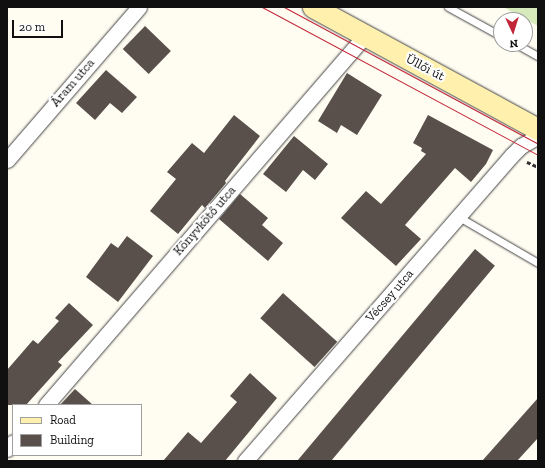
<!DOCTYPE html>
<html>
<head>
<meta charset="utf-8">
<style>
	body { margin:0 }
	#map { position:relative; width:545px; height:468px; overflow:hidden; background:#fffcf2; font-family:"Zilla Slab",serif }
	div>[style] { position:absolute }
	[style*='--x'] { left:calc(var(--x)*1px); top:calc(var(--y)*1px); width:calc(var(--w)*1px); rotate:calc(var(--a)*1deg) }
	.green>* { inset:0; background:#d7eabb }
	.building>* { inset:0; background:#59504c; transform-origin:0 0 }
	.path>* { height:2.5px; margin-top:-1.25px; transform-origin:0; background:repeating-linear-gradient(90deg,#323232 0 4px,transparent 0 6px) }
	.roads { filter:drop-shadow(0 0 1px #434343) drop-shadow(0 0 1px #434343) }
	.lane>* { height:7px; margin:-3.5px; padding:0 3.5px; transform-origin:3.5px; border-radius:3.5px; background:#fff }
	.street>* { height:15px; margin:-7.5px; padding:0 7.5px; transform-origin:7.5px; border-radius:7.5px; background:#fff }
	.secondary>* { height:21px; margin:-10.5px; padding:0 10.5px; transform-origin:10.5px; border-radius:10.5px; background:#fff1ad }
	.tram>* { height:1px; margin:-0.5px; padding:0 0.5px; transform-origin:0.5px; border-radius:0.5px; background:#c22537 }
	span { translate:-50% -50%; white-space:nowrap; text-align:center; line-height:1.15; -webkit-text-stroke:4px #fff; paint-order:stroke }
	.street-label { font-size:13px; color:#101010 }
	.frame { position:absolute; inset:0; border:8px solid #101010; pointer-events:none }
	.legend { position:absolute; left:12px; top:404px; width:130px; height:52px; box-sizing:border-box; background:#fff; border:1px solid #9f9f9f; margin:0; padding:5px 7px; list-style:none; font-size:12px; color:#101010 }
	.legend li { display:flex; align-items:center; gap:8px; height:20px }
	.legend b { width:20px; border:1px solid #9f9f9f }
	.north { position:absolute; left:493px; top:12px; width:40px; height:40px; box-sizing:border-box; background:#fff; border:1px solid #9f9f9f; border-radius:50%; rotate:176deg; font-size:11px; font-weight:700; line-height:16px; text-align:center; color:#101010 }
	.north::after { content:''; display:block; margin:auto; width:14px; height:18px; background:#c22537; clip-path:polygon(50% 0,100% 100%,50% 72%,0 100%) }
	.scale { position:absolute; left:12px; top:20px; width:51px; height:18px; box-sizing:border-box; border:2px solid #101010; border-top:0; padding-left:5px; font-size:12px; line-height:14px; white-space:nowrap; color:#101010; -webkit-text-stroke:3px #fff; paint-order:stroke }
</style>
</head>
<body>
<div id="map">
	<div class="green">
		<div style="clip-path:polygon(503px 7px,538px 8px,538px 26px)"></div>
	</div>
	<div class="building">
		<div style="left:145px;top:26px;width:36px;height:32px;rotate:44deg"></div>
		<div style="clip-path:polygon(106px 70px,137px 97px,122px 113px,110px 103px,95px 120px,76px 103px)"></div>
		<div style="clip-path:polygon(347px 73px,382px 95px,357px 135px,341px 125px,337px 133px,318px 121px)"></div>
		<div style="clip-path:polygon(234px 115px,260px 136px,225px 181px,226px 183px,205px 208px,202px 205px,178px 234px,150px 211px,176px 179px,167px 172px,192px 143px,204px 153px)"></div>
		<div style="clip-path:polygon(428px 115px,493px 150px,486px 164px,471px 182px,455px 168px,405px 225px,421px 239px,396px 266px,341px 218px,366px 191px,381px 204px,426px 154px,421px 151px,422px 148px,413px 143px)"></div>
		<div style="clip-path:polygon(294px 136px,328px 164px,315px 180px,303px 170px,286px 192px,263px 174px)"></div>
		<div style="clip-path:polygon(240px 194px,268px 218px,262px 225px,283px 243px,268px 261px,219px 219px)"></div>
		<div style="clip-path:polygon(127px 236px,153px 256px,118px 302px,86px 277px,111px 243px,118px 248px)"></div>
		<div style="left:475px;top:249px;width:26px;height:281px;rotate:40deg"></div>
		<div style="left:283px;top:293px;width:73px;height:34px;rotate:42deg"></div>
		<div style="clip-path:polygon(69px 303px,93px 325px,58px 362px,62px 365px,26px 405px,7px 405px,7px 370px,33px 340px,38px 344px,59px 321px,55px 318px)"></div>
		<div style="clip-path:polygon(250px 373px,277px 398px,225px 461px,163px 461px,188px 432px,201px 443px,237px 402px,230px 396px)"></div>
		<div style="clip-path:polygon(75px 389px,93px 405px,60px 405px)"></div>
		<div style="clip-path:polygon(538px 398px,538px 438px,517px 461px,482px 461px)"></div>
	</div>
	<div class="path">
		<div style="--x:527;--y:162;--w:12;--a:24"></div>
	</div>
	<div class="roads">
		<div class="lane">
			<div style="--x:448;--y:7;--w:60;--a:28.7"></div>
			<div style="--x:516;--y:44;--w:25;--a:29"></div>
			<div style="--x:459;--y:217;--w:91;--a:30.2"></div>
		</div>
		<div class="street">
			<div style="--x:7;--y:160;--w:202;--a:-49.2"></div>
			<div style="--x:46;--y:405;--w:488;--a:-49.2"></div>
			<div style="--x:7;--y:449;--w:9;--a:-49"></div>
			<div style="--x:245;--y:461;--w:406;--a:-48.9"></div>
			<div style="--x:512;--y:155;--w:13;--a:-45"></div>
			<div style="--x:521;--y:146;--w:20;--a:-30"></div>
		</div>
		<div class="secondary">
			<div style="--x:313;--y:7;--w:256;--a:28.5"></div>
		</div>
	</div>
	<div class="tram">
		<div style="--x:262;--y:7;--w:313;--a:28.2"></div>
		<div style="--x:284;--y:7;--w:289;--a:28.3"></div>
	</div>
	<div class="street-label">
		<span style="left:425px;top:68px;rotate:28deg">Üllői út</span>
		<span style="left:73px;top:83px;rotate:-49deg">Áram utca</span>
		<span style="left:205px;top:221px;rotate:-49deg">Könyvkötő utca</span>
		<span style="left:390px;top:296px;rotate:-49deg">Vécsey utca</span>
	</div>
	<div class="frame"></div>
	<ul class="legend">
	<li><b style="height:5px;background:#fff1ad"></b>Road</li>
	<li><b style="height:11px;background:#59504c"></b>Building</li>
	</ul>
	<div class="north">N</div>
	<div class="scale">20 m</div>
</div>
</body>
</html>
